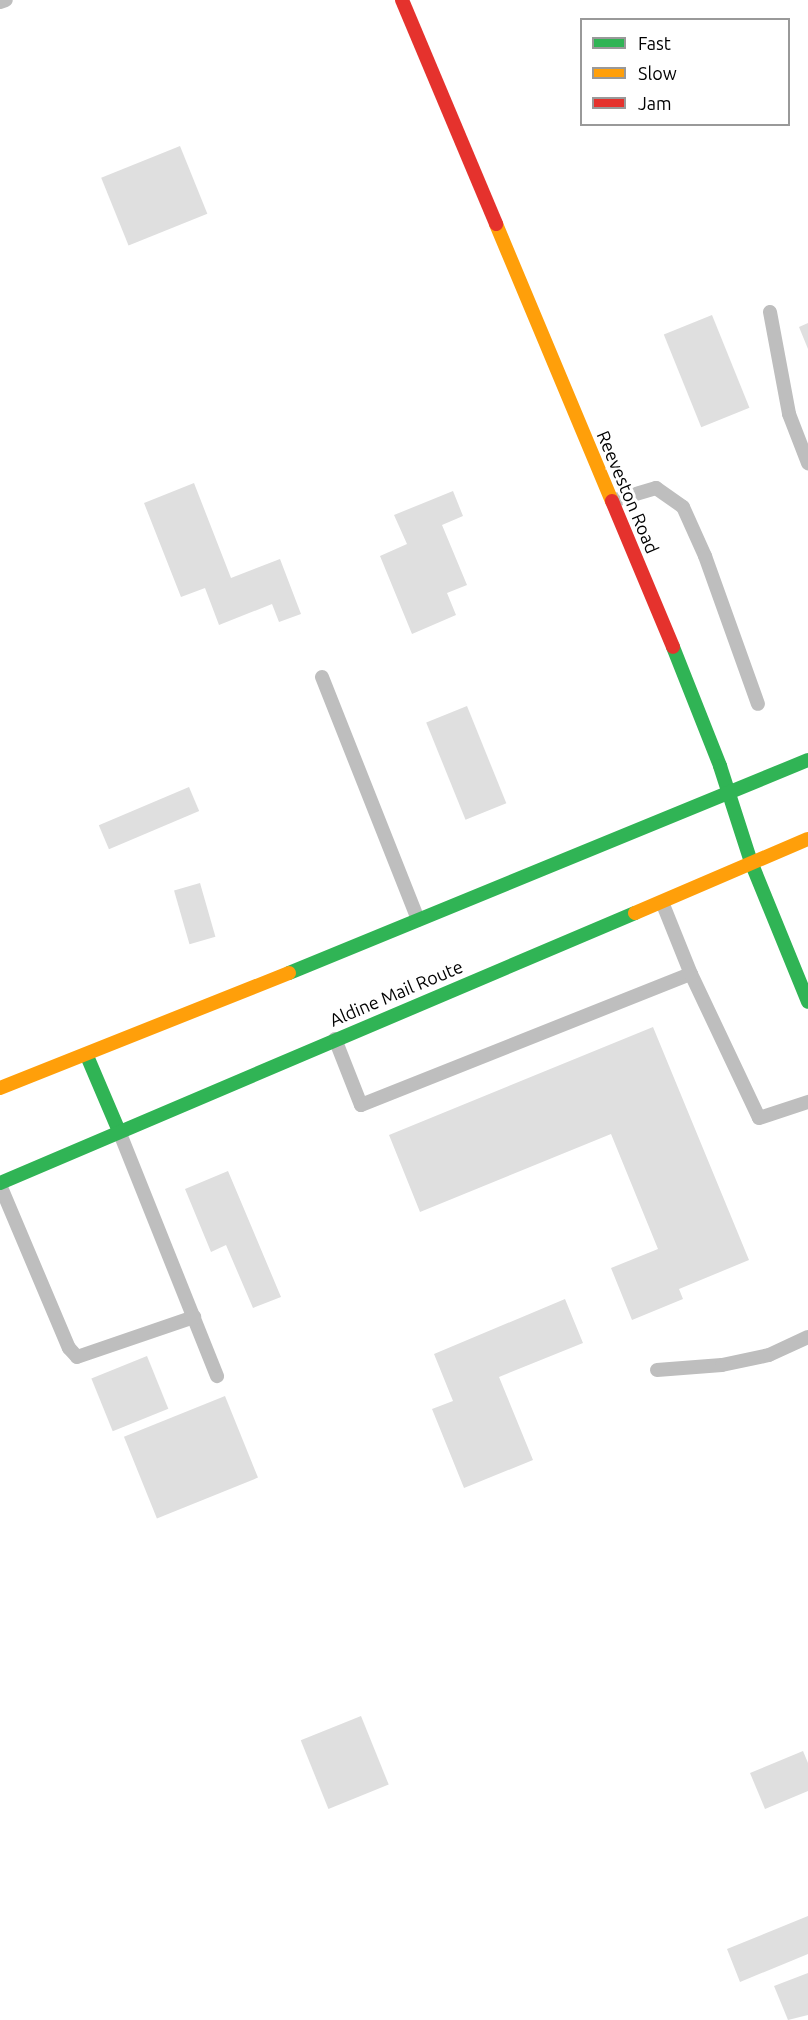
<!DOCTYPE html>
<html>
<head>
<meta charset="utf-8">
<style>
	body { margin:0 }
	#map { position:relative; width:808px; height:2020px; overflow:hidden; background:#fff; font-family:Ubuntu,sans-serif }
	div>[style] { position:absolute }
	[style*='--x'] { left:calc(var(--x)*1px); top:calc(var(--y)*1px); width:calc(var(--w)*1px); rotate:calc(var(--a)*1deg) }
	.building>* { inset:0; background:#dfdfdf; transform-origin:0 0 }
	.lane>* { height:14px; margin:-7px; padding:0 7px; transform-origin:7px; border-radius:7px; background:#bebebe }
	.fast>* { height:14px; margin:-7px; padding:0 7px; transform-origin:7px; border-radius:7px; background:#30b455 }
	.slow>* { height:14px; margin:-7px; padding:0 7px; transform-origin:7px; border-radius:7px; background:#ff9f0a }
	.jam>* { height:14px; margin:-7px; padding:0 7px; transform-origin:7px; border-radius:7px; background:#e5322d }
	span { translate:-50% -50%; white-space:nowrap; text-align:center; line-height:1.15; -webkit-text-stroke:6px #fff; paint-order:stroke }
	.street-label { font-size:18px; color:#000 }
	.legend { position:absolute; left:580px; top:18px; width:210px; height:108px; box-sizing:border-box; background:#fff; border:2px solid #999; margin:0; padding:8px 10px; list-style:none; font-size:18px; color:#000 }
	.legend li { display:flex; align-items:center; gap:12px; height:30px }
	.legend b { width:30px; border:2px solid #999 }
</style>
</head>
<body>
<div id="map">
	<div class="building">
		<div style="left:180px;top:146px;width:73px;height:85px;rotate:68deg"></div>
		<div style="left:712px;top:315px;width:100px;height:52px;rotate:68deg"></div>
		<div style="clip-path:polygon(808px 323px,808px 349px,799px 327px)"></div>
		<div style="clip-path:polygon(194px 483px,231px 578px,280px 559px,301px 614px,279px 622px,272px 604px,219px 625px,205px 588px,181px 597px,144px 503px)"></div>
		<div style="clip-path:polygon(453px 491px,463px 516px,442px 525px,467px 585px,447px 593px,456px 615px,412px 634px,380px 556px,407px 544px,394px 515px)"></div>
		<div style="left:467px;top:706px;width:105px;height:44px;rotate:68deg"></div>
		<div style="left:189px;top:787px;width:26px;height:98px;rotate:67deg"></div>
		<div style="left:200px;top:883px;width:56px;height:27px;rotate:74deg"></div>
		<div style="clip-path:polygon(653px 1027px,749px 1260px,679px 1289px,683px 1299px,632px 1320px,611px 1268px,658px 1249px,611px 1134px,420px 1212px,389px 1135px)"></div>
		<div style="clip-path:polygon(228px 1171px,281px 1297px,253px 1308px,226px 1245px,211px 1252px,185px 1189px)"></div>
		<div style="clip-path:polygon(565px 1299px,583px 1343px,499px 1377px,533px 1460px,464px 1488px,432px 1409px,453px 1401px,434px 1354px)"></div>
		<div style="left:147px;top:1356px;width:57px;height:60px;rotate:68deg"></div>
		<div style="left:225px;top:1396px;width:88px;height:109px;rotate:68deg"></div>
		<div style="left:361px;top:1716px;width:74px;height:65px;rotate:68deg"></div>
		<div style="clip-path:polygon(803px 1751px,808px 1763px,808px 1791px,765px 1809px,750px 1773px)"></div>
		<div style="clip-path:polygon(808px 1916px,808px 1954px,740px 1982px,727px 1949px)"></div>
		<div style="clip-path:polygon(808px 1973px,808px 2015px,788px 2020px,774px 1986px)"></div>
	</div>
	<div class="lane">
		<div style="--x:0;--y:2;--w:6;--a:-18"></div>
		<div style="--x:770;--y:312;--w:104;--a:79.4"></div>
		<div style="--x:789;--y:414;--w:53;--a:68.8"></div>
		<div style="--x:612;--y:501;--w:46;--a:-16.5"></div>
		<div style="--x:656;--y:488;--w:33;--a:35"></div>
		<div style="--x:683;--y:507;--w:54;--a:65.8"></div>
		<div style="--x:705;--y:556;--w:157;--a:70.3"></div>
		<div style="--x:322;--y:677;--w:261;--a:68.4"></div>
		<div style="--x:662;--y:902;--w:78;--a:68.1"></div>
		<div style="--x:335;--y:1039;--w:71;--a:68.5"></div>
		<div style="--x:361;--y:1105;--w:355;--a:-21.7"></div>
		<div style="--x:691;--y:974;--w:159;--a:64.7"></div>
		<div style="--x:759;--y:1118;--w:52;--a:-18.1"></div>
		<div style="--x:119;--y:1131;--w:264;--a:68.2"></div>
		<div style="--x:0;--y:1185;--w:177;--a:67.1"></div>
		<div style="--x:69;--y:1348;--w:12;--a:48"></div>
		<div style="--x:77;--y:1357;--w:124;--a:-18.9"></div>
		<div style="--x:657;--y:1370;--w:65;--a:-4.4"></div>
		<div style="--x:722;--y:1365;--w:48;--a:-12"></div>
		<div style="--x:769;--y:1355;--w:43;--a:-24.8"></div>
	</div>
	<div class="fast">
		<div style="--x:673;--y:647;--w:128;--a:68.4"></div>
		<div style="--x:720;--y:766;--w:101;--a:72.1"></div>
		<div style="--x:751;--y:862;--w:151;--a:67.8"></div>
		<div style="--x:289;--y:973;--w:561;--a:-22.31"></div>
		<div style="--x:87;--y:1056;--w:82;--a:66.9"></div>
		<div style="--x:0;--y:1183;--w:690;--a:-23.04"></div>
	</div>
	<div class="slow">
		<div style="--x:496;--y:224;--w:300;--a:67.3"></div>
		<div style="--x:635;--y:913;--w:188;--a:-23.2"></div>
		<div style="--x:0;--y:1088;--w:311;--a:-21.7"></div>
	</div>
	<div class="jam">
		<div style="--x:402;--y:0;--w:243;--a:67.2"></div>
		<div style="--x:612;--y:501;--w:158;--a:67.3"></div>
	</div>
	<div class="street-label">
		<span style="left:628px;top:492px;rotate:67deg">Reeveston Road</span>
		<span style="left:396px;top:993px;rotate:-23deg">Aldine Mail Route</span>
	</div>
	<ul class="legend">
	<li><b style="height:8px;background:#30b455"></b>Fast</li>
	<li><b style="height:8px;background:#ff9f0a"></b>Slow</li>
	<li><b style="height:8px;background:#e5322d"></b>Jam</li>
	</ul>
</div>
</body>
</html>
